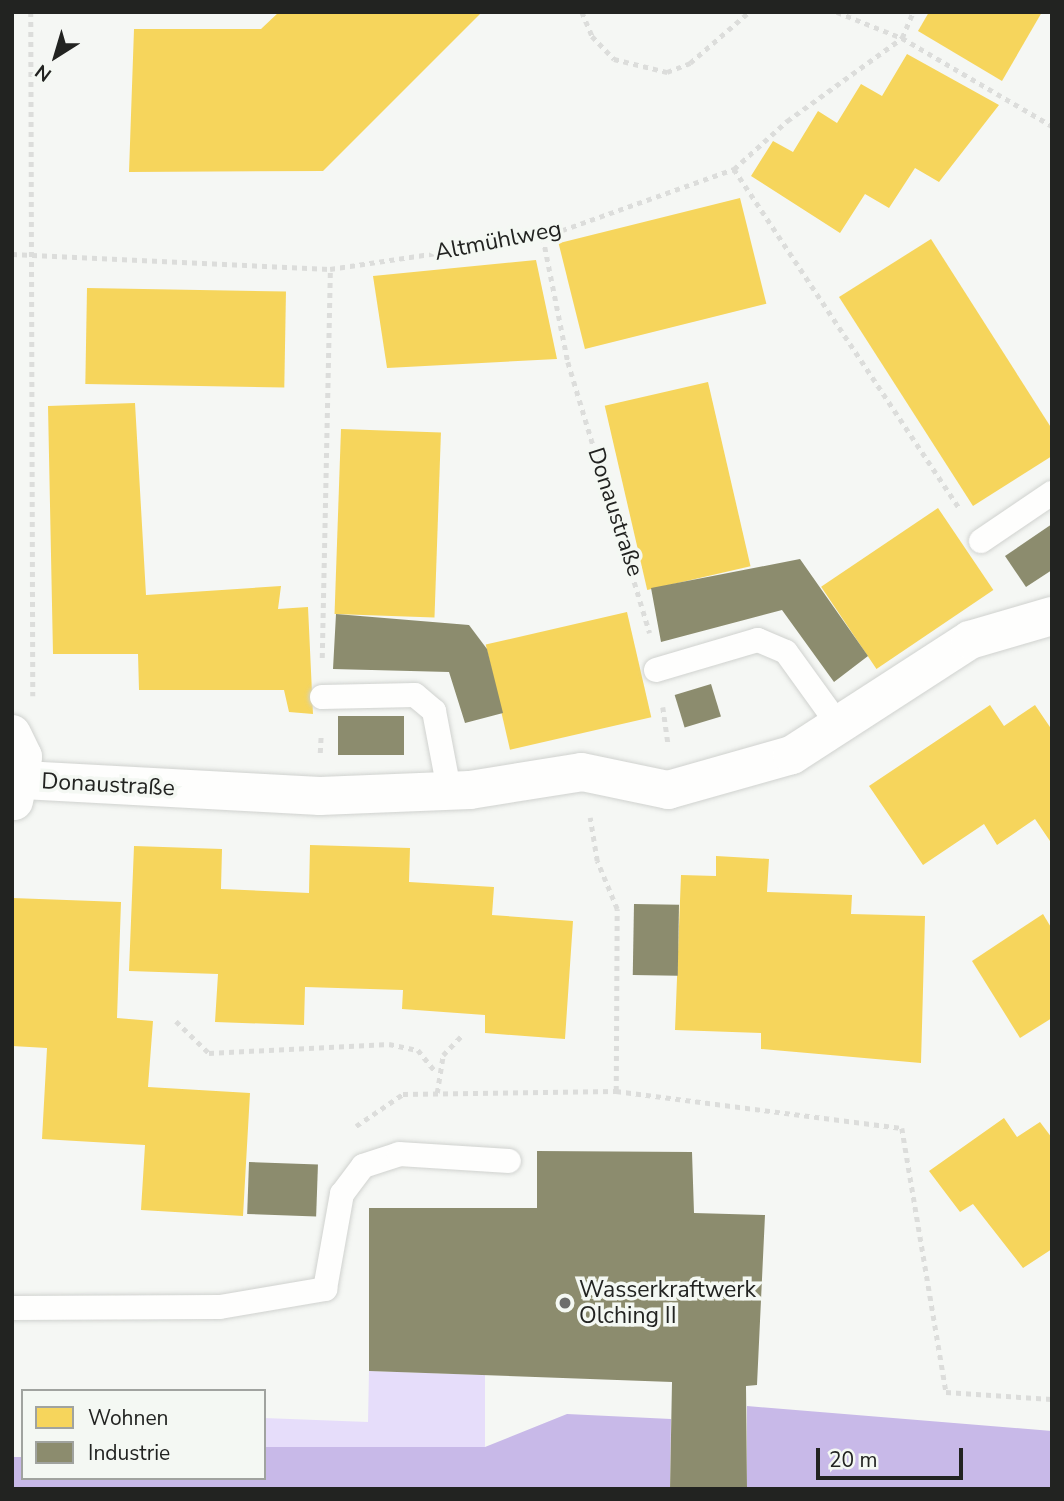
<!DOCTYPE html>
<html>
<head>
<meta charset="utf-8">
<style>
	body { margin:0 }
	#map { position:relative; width:1064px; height:1501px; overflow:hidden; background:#f5f7f4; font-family:"Nunito Sans",sans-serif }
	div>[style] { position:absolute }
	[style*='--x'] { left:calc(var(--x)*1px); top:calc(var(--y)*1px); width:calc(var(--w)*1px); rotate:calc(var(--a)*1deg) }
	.green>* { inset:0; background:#e6ddfa }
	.water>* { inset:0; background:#c8b9e8 }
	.homes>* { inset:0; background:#f6d55c; transform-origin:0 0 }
	.industry>* { inset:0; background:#8c8c6e; transform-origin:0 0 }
	.path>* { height:4.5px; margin-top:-2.25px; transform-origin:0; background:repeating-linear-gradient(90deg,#dcdddb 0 5px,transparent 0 10px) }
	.roads { filter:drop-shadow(0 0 2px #d0d2cf) drop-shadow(0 0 2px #d0d2cf) }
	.service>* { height:24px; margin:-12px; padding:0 12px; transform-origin:12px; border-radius:12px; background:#fefefd }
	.minor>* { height:38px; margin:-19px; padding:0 19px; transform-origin:19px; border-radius:19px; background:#fefefd }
	.dots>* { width:19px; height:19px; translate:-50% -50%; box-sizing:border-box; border:4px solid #f4f8f3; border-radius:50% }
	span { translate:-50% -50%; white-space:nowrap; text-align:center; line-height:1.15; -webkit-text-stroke:7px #f4f8f3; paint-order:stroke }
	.street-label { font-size:23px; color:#222321 }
	.poi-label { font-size:23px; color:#222321 }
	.left { translate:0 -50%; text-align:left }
	.frame { position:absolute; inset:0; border:14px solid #222321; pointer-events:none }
	.legend { position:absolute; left:21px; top:1389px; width:245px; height:91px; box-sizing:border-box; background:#f4f8f3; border:2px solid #a0a39f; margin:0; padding:9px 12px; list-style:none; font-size:21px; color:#222321 }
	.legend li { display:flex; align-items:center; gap:14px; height:35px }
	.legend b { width:35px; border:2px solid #a0a39f }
	.north { position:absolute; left:21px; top:21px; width:70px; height:70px; -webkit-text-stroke:5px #f4f8f3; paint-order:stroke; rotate:217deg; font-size:19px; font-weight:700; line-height:28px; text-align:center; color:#222321 }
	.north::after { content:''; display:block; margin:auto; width:24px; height:32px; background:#222321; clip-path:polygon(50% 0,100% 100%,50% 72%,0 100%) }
	.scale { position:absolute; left:816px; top:1448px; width:147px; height:32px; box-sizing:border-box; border:4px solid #222321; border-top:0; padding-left:9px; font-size:21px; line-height:24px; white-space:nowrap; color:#222321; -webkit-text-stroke:5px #f4f8f3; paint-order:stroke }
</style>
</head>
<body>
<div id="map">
	<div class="green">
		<div style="clip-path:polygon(369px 1371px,485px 1375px,485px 1447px,264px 1448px,264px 1418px,368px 1422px)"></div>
	</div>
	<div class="water">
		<div style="clip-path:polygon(747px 1406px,1052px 1431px,1052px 1489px,747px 1489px)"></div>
		<div style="clip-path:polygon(567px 1414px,671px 1419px,670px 1489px,12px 1489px,12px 1457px,23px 1457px,23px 1478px,264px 1478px,264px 1447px,485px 1447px)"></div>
	</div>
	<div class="homes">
		<div style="clip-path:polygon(279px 12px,482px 12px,323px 171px,129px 172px,134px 29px,261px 29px)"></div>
		<div style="clip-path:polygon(929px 12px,1042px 12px,1002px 81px,918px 31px)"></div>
		<div style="clip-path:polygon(907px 54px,999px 105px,939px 182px,915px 168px,889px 208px,865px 194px,840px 233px,751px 176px,773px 141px,793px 152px,818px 111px,837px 123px,861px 84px,882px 96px)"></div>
		<div style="left:740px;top:198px;width:109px;height:187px;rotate:76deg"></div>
		<div style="clip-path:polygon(931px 239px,1052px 429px,1052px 456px,973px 506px,839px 297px)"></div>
		<div style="clip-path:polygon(536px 260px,557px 359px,387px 368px,373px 276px)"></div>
		<div style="left:87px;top:288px;width:199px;height:96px;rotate:1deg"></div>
		<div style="left:708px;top:382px;width:189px;height:106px;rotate:77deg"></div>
		<div style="clip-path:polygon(135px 403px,146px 595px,281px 586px,278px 609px,308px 607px,313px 714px,289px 712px,284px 690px,139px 690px,138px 654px,53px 654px,48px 406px)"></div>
		<div style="left:341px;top:429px;width:100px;height:185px;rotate:2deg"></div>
		<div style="left:938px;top:508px;width:99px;height:141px;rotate:56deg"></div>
		<div style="left:627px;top:612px;width:108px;height:145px;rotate:77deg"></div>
		<div style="clip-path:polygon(990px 705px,1004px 726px,1035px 705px,1052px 730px,1052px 844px,1035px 819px,997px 845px,984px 824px,923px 865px,869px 786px)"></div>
		<div style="clip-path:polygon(310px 845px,410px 848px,409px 882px,494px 887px,492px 915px,573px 921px,565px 1039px,485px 1033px,485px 1015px,402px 1009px,403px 990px,305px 987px,304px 1025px,215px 1022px,218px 974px,129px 971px,134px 846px,222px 849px,221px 889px,309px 893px)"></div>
		<div style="clip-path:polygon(716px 856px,769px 859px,767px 892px,852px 895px,851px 914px,925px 916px,921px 1063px,761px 1049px,761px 1033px,675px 1030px,681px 875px,716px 876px)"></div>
		<div style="clip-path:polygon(12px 898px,121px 902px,117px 1018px,153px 1021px,148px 1087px,250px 1093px,243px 1216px,141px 1210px,145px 1145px,42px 1139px,47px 1048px,12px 1046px)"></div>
		<div style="clip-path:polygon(1043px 914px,1052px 929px,1052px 1018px,1020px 1038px,972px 961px)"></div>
		<div style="clip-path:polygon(1004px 1118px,1017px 1137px,1040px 1122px,1052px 1138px,1052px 1249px,1023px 1268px,973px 1204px,960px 1212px,929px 1171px)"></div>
	</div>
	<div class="industry">
		<div style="clip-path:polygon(1052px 524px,1052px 570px,1026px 587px,1005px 556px)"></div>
		<div style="clip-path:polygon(800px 559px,868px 656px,834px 682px,782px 610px,661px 642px,651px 588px)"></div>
		<div style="clip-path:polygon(336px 614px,469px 625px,487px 649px,503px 713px,465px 723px,449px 672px,333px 669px)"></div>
		<div style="left:711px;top:684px;width:34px;height:38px;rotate:73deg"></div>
		<div style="left:338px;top:716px;width:66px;height:39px"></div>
		<div style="left:634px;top:904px;width:45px;height:71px;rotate:1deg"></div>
		<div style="clip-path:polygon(537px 1151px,692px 1152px,694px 1213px,765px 1215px,757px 1385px,746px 1386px,747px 1489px,670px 1489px,672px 1382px,369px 1371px,369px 1208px,537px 1208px)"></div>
		<div style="left:249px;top:1162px;width:69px;height:52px;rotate:2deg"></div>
	</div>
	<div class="path">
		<div style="--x:31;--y:12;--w:684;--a:89.83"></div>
		<div style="--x:582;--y:12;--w:26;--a:67"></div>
		<div style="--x:592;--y:36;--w:32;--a:46"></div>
		<div style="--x:614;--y:59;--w:55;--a:13.8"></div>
		<div style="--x:667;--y:72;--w:25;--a:-21"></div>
		<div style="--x:690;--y:63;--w:78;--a:-40.8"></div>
		<div style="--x:837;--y:12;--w:70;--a:21.8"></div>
		<div style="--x:902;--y:38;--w:174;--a:30.4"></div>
		<div style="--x:734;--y:169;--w:408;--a:56.4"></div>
		<div style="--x:543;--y:237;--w:127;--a:78.7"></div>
		<div style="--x:568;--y:362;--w:283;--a:73.2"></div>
		<div style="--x:12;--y:254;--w:318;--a:2.7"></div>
		<div style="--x:330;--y:269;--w:215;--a:-8.5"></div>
		<div style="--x:543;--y:237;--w:203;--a:-19.6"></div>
		<div style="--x:734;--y:169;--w:72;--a:-42.2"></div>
		<div style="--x:787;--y:121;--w:142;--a:-35.8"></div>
		<div style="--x:902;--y:38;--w:28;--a:-67"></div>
		<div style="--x:322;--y:658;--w:389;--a:-88.8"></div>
		<div style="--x:663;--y:707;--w:37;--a:82"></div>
		<div style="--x:320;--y:753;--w:20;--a:-87"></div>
		<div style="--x:176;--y:1021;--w:46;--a:44.1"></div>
		<div style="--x:209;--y:1053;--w:180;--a:-2.9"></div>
		<div style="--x:389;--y:1044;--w:30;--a:12"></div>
		<div style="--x:418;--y:1050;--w:28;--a:51"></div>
		<div style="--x:616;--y:1091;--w:288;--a:7.4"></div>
		<div style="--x:902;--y:1128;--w:268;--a:80.5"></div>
		<div style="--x:946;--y:1392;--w:106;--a:3.8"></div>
		<div style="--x:437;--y:1093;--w:38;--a:-81"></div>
		<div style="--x:443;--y:1055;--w:29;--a:-46"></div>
		<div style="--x:356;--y:1126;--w:57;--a:-34.2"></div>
		<div style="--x:403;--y:1094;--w:213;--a:-0.8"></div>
		<div style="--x:616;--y:1091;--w:182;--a:-89.7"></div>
		<div style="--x:617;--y:909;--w:52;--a:-112.6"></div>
		<div style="--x:597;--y:861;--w:44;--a:-99.2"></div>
	</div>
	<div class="roads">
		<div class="service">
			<div style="--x:981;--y:541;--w:86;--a:-34.1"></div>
			<div style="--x:656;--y:670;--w:106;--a:-16.4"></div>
			<div style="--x:758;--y:640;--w:30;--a:23"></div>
			<div style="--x:786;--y:652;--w:92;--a:54.2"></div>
			<div style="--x:322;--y:697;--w:93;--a:-1.2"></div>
			<div style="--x:415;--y:695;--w:25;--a:40"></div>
			<div style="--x:434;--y:711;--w:80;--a:79.2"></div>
			<div style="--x:12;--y:1308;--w:208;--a:-0.3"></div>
			<div style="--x:220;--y:1307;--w:107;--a:-9.7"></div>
			<div style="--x:325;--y:1289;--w:97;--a:-79.9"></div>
			<div style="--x:342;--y:1194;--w:35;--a:-53"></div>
			<div style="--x:363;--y:1166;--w:38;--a:-18"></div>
			<div style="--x:399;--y:1154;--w:110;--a:3.6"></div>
		</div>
		<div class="minor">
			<div style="--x:12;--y:734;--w:25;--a:64"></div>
			<div style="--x:23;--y:757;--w:45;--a:101.6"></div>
			<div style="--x:23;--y:780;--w:297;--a:3.1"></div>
			<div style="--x:320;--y:796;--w:150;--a:-2.3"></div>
			<div style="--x:470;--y:790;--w:113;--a:-9.1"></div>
			<div style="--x:582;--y:772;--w:88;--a:11.8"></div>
			<div style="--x:668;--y:790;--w:129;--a:-15.8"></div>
			<div style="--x:792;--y:755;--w:212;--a:-32.9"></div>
			<div style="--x:970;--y:640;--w:85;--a:-16.3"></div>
		</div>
	</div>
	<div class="dots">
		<div style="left:565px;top:1303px;background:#6c6d6b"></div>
	</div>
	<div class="street-label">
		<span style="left:498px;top:241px;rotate:-11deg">Altmühlweg</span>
		<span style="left:615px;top:512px;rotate:72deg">Donaustraße</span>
		<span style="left:108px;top:785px;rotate:3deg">Donaustraße</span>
	</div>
	<div class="poi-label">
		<span class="left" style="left:579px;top:1303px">Wasserkraftwerk<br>Olching II</span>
	</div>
	<div class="frame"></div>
	<ul class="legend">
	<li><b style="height:19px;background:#f6d55c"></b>Wohnen</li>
	<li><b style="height:19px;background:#8c8c6e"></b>Industrie</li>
	</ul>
	<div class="north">N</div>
	<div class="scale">20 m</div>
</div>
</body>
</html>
